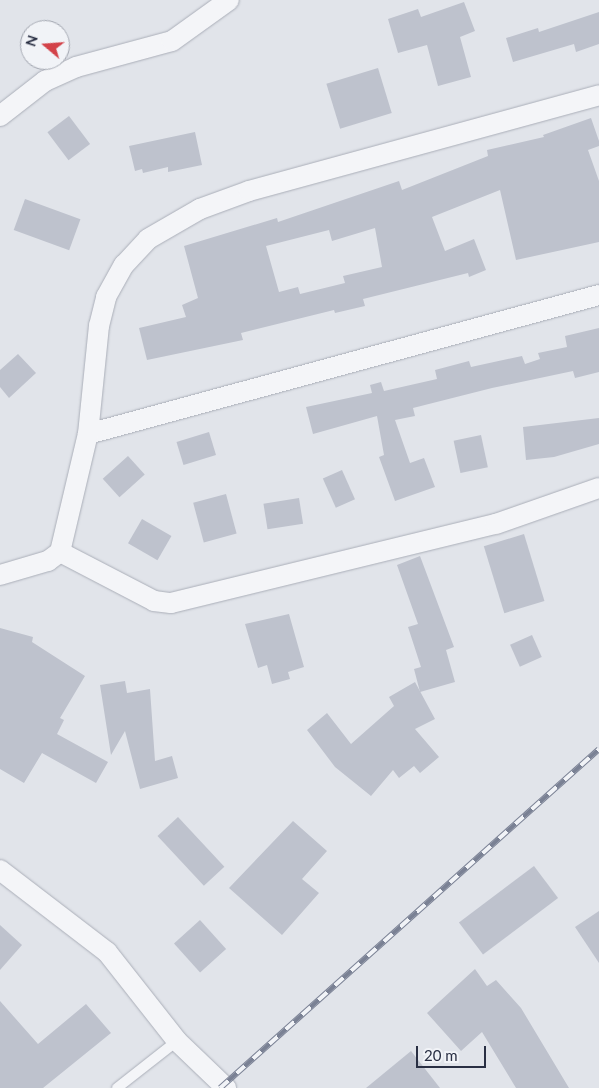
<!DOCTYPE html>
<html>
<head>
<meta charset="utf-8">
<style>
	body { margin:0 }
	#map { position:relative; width:599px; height:1088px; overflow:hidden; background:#e1e4ea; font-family:Lato,sans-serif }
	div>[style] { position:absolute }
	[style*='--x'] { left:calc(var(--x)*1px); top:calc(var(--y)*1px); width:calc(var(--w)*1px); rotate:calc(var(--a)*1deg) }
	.building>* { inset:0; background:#bec2cd; transform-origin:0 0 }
	.roads { filter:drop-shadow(0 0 1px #aaaeb8) drop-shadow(0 0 1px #aaaeb8) }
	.service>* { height:10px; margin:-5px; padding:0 5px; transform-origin:5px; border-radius:5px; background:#f4f5f8 }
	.minor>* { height:20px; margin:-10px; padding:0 10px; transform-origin:10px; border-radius:10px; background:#f4f5f8 }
	.rail>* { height:5.5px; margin-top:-2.75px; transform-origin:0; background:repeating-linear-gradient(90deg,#f1f3f7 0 11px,#7a8194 0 22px); box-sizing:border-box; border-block:1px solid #7a8194 }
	span { translate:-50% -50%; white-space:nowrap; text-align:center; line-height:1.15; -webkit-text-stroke:4px #f1f3f7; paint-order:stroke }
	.north { position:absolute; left:20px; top:20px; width:50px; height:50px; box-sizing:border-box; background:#f1f3f7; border:1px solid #a1a5af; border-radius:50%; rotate:288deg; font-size:14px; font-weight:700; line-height:20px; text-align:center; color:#292f43 }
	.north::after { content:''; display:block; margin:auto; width:18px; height:22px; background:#d34249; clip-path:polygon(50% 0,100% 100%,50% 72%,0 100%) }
	.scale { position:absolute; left:416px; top:1046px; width:70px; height:22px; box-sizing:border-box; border:2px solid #292f43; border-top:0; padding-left:6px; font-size:15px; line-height:18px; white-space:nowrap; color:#292f43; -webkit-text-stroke:4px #f1f3f7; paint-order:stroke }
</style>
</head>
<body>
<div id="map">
	<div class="building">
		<div style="clip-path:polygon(464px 2px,475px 31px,460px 37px,471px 77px,438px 86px,427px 45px,398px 53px,388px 19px,418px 9px,421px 17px)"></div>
		<div style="clip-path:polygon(599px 12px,599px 44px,576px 52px,574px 44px,513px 62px,506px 38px,538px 28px,539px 32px)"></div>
		<div style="left:378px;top:68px;width:47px;height:54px;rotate:73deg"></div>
		<div style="left:69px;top:116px;width:35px;height:27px;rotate:53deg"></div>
		<div style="clip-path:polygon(evenodd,591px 118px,599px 141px,599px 146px,588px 150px,599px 181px,599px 242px,516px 260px,500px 190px,432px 217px,445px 251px,474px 239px,486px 270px,469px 277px,468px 273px,363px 299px,365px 306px,335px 313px,334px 310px,241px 333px,243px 340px,147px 360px,139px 328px,186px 317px,182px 305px,198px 298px,184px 246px,277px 218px,278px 222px,399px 181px,402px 190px,488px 156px,487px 150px,544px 137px,543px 135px,591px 118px,375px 228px,382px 267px,343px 276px,345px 283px,300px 294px,298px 287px,279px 292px,266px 246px,329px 230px,332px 241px,375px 228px)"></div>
		<div style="clip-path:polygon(195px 132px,202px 165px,168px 172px,168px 167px,143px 173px,142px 169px,135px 171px,129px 146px)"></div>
		<div style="left:25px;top:199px;width:59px;height:33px;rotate:20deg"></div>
		<div style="clip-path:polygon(599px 328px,599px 372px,575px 378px,573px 371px,492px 388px,413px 408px,415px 416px,395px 420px,410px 463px,424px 458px,435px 487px,395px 501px,379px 457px,384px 455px,377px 416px,313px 434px,306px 407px,372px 393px,370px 385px,381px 382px,384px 391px,437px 379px,435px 370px,469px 361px,471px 367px,522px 356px,525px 364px,540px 359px,538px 353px,567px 347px,565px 336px)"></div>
		<div style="clip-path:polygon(18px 354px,36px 373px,9px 398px,0 387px,0 370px)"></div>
		<div style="clip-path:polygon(599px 418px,599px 444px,554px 457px,526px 460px,523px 427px)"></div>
		<div style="left:209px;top:432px;width:24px;height:34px;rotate:73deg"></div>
		<div style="left:481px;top:435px;width:33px;height:28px;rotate:78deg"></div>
		<div style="left:128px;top:456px;width:25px;height:34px;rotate:48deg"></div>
		<div style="left:342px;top:470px;width:32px;height:21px;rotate:66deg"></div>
		<div style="left:226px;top:494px;width:41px;height:34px;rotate:75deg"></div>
		<div style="left:299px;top:498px;width:26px;height:36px;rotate:81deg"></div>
		<div style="left:142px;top:519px;width:34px;height:28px;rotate:30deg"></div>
		<div style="left:524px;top:534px;width:70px;height:42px;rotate:73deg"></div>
		<div style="clip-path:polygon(420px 556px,454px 647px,446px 650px,455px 682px,420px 692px,414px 669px,421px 667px,408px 627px,418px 624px,397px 565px)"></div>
		<div style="clip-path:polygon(289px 614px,304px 667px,288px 672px,290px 679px,272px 684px,267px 665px,258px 668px,245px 624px)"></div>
		<div style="clip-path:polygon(0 628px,33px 637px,32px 642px,85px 676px,60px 718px,64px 720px,57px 734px,108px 762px,96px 783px,42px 753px,24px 783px,0 769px)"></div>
		<div style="left:532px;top:635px;width:24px;height:24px;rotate:66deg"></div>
		<div style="clip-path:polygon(125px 681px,127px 693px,150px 689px,155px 761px,172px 756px,178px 778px,140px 789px,125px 731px,111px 755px,100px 685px)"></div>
		<div style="clip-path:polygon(415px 682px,435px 719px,415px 729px,439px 757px,420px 773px,414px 766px,399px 778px,393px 770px,371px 796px,335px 767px,307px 730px,327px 713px,351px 744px,394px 706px,389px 697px)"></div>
		<div style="left:178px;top:817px;width:68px;height:28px;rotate:47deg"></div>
		<div style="clip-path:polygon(293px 821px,327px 851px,302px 879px,319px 893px,282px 935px,229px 888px)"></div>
		<div style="left:534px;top:866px;width:40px;height:94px;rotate:53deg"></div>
		<div style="clip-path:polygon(599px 911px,599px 963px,575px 927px)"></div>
		<div style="left:200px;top:920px;width:39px;height:35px;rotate:48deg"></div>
		<div style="clip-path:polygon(0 925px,22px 945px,0 970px)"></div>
		<div style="clip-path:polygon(475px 969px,487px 986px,496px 980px,521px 1008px,569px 1088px,516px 1088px,482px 1032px,461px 1051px,427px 1013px)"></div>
		<div style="clip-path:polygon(0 1001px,38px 1044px,86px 1004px,111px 1033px,43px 1088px,0 1088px)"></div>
		<div style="clip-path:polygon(411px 1051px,440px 1088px,366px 1088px)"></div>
	</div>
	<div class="roads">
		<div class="service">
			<div style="--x:117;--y:1088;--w:76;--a:-38.1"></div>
		</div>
		<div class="minor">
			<div style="--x:0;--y:116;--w:57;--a:-37.9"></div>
			<div style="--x:45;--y:81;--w:34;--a:-24"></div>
			<div style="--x:76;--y:67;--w:99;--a:-15.2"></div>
			<div style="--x:172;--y:41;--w:70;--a:-35.7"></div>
			<div style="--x:88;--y:434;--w:530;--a:-15.22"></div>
			<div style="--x:60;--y:552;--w:106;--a:27.5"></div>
			<div style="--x:154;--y:601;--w:17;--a:7"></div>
			<div style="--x:171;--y:603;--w:334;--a:-13.7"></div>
			<div style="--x:496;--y:524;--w:109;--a:-19.3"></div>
			<div style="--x:0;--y:575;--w:50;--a:-16.3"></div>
			<div style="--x:48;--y:561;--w:15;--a:-37"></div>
			<div style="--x:60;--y:552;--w:121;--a:-76.7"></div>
			<div style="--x:88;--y:434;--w:109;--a:-84.2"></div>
			<div style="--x:99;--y:326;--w:30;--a:-76"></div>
			<div style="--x:106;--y:297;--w:37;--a:-61"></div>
			<div style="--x:124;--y:265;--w:35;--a:-47"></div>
			<div style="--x:148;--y:239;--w:60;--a:-30"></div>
			<div style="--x:200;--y:209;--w:52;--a:-20.2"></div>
			<div style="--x:249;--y:191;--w:363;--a:-15.3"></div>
			<div style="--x:0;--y:870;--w:135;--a:37.5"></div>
			<div style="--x:107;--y:952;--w:113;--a:51.8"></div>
			<div style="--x:177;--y:1041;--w:68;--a:43.8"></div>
		</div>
	</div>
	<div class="rail">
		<div style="--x:220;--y:1088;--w:508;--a:-41.81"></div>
	</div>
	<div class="north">N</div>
	<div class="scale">20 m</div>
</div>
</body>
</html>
